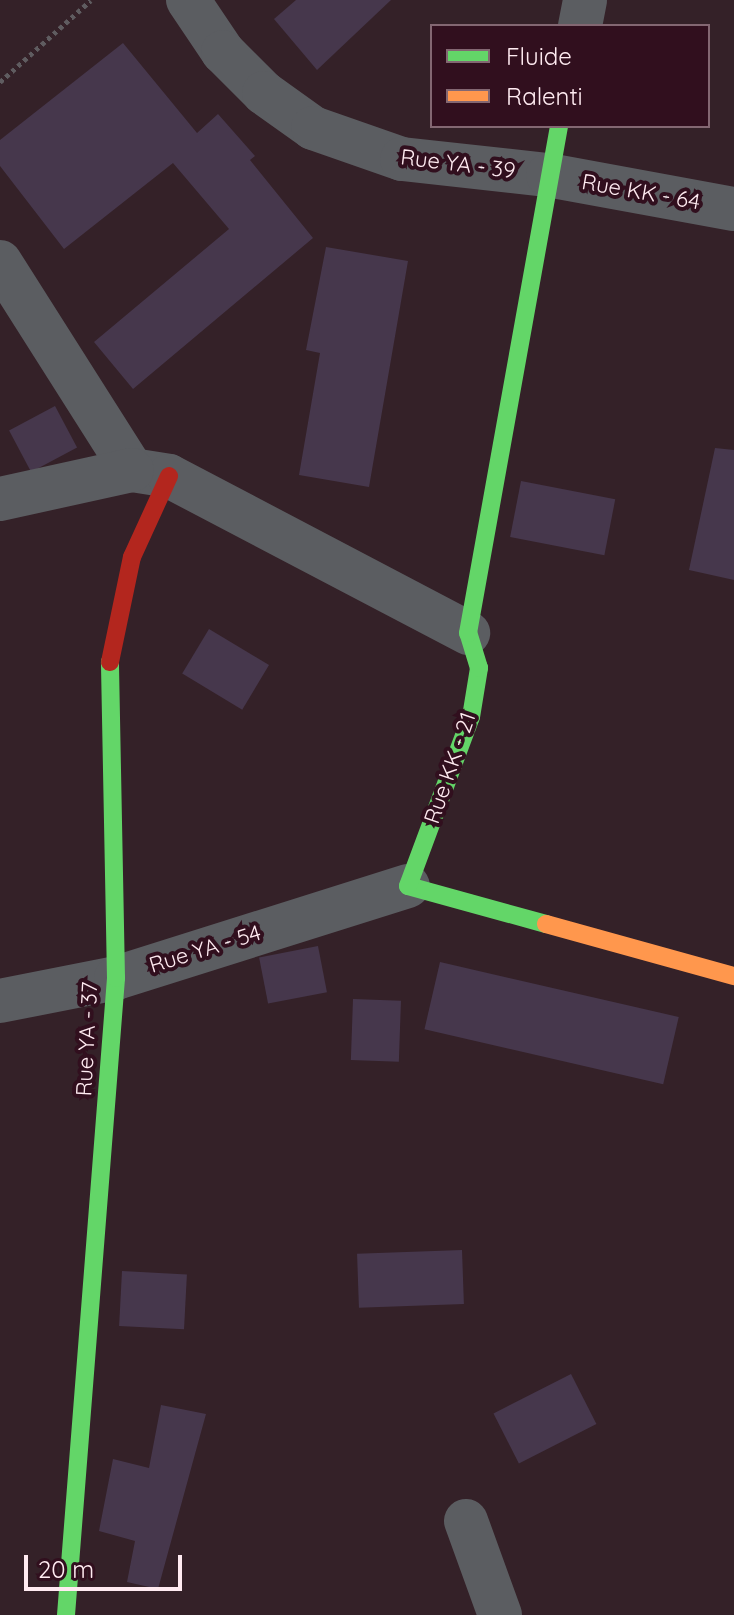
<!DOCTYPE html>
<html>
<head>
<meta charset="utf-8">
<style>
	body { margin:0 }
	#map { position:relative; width:734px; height:1615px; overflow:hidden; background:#342128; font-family:Quicksand,sans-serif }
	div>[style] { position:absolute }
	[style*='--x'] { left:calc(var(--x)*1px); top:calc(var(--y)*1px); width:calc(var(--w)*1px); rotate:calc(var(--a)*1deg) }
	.building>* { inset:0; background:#46374c; transform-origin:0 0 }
	.path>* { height:5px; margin-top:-2.5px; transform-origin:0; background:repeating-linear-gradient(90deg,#5f5c60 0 4px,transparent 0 8px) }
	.street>* { height:44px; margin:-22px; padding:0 22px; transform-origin:22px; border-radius:22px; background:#5b5d61 }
	.fast>* { height:18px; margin:-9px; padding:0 9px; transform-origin:9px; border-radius:9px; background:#63d668 }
	.slow>* { height:18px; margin:-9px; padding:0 9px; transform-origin:9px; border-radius:9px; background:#ff974d }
	.jam>* { height:18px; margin:-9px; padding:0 9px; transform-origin:9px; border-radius:9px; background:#b3261e }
	span { translate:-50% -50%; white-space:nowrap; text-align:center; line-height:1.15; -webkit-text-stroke:8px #310f1e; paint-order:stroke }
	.street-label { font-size:22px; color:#ffebf1 }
	.legend { position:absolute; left:430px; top:24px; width:280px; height:104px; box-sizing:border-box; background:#310f1e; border:2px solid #836772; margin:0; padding:10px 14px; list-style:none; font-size:24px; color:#ffebf1 }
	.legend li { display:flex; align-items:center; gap:16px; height:40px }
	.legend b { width:40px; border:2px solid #836772 }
	.scale { position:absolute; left:24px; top:1555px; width:158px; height:36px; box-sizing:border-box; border:4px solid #ffebf1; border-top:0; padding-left:10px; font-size:24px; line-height:28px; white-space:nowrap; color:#ffebf1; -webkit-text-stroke:6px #310f1e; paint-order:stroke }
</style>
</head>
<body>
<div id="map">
	<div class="building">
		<div style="clip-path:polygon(296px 0,391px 0,317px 70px,274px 19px)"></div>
		<div style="clip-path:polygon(123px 43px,197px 133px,218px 114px,255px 156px,250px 160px,313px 238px,133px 389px,94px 342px,229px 229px,173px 163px,64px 249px,0 166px,0 140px)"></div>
		<div style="clip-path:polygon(326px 247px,408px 261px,369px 487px,299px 475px,320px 353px,306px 350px)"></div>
		<div style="left:55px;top:406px;width:47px;height:52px;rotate:62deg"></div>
		<div style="clip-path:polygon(715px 448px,734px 450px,734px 580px,689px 570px)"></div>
		<div style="left:521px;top:481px;width:96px;height:57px;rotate:11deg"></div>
		<div style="left:209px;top:629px;width:70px;height:52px;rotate:31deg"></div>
		<div style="left:318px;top:946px;width:47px;height:60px;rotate:79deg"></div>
		<div style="left:440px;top:962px;width:245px;height:69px;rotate:13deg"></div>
		<div style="left:353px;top:999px;width:48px;height:61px;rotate:2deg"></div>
		<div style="left:462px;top:1250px;width:54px;height:105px;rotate:88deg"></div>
		<div style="left:122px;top:1271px;width:65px;height:55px;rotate:3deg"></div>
		<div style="left:571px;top:1374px;width:56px;height:87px;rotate:63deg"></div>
		<div style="clip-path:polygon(161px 1405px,206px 1414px,158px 1589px,127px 1582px,135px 1541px,99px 1531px,113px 1459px,149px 1468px)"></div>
	</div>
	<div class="path">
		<div style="--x:0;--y:82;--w:122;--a:-42"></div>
	</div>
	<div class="street">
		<div style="--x:188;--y:0;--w:63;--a:56.1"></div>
		<div style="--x:223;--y:52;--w:58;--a:45"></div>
		<div style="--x:264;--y:93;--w:60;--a:35.5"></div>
		<div style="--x:313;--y:128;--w:94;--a:19.2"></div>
		<div style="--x:402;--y:159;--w:147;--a:6.3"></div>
		<div style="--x:548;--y:175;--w:189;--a:10.4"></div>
		<div style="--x:580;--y:26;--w:26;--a:-79"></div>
		<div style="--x:0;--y:262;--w:246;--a:57.6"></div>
		<div style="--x:132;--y:470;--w:37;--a:9"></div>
		<div style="--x:169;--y:476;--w:338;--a:27.7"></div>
		<div style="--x:0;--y:499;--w:135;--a:-12.4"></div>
		<div style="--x:0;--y:1001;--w:118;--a:-11.2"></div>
		<div style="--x:116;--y:978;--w:306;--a:-17.5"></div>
		<div style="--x:466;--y:1521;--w:100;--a:70.1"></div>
	</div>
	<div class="fast">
		<div style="--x:546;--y:924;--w:143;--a:-164.6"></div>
		<div style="--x:408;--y:886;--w:180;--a:-69.6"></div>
		<div style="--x:471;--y:717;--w:50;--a:-80.7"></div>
		<div style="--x:479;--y:668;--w:37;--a:-107"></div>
		<div style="--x:468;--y:633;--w:515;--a:-79.82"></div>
		<div style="--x:66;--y:1615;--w:639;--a:-85.51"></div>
		<div style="--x:116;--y:978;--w:316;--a:-91.1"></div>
	</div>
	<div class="slow">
		<div style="--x:546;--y:924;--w:195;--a:15.5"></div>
	</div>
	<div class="jam">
		<div style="--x:110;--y:662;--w:107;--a:-78.2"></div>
		<div style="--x:132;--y:557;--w:89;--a:-65.4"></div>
	</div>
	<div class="street-label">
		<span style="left:458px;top:164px;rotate:7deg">Rue YA - 39</span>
		<span style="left:641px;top:192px;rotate:10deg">Rue KK - 64</span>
		<span style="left:450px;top:768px;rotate:-71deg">Rue KK - 21</span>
		<span style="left:205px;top:949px;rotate:-17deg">Rue YA - 54</span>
		<span style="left:87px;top:1039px;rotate:-87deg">Rue YA - 37</span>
	</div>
	<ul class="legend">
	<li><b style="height:10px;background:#63d668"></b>Fluide</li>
	<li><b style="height:10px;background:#ff974d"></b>Ralenti</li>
	</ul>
	<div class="scale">20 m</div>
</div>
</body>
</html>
